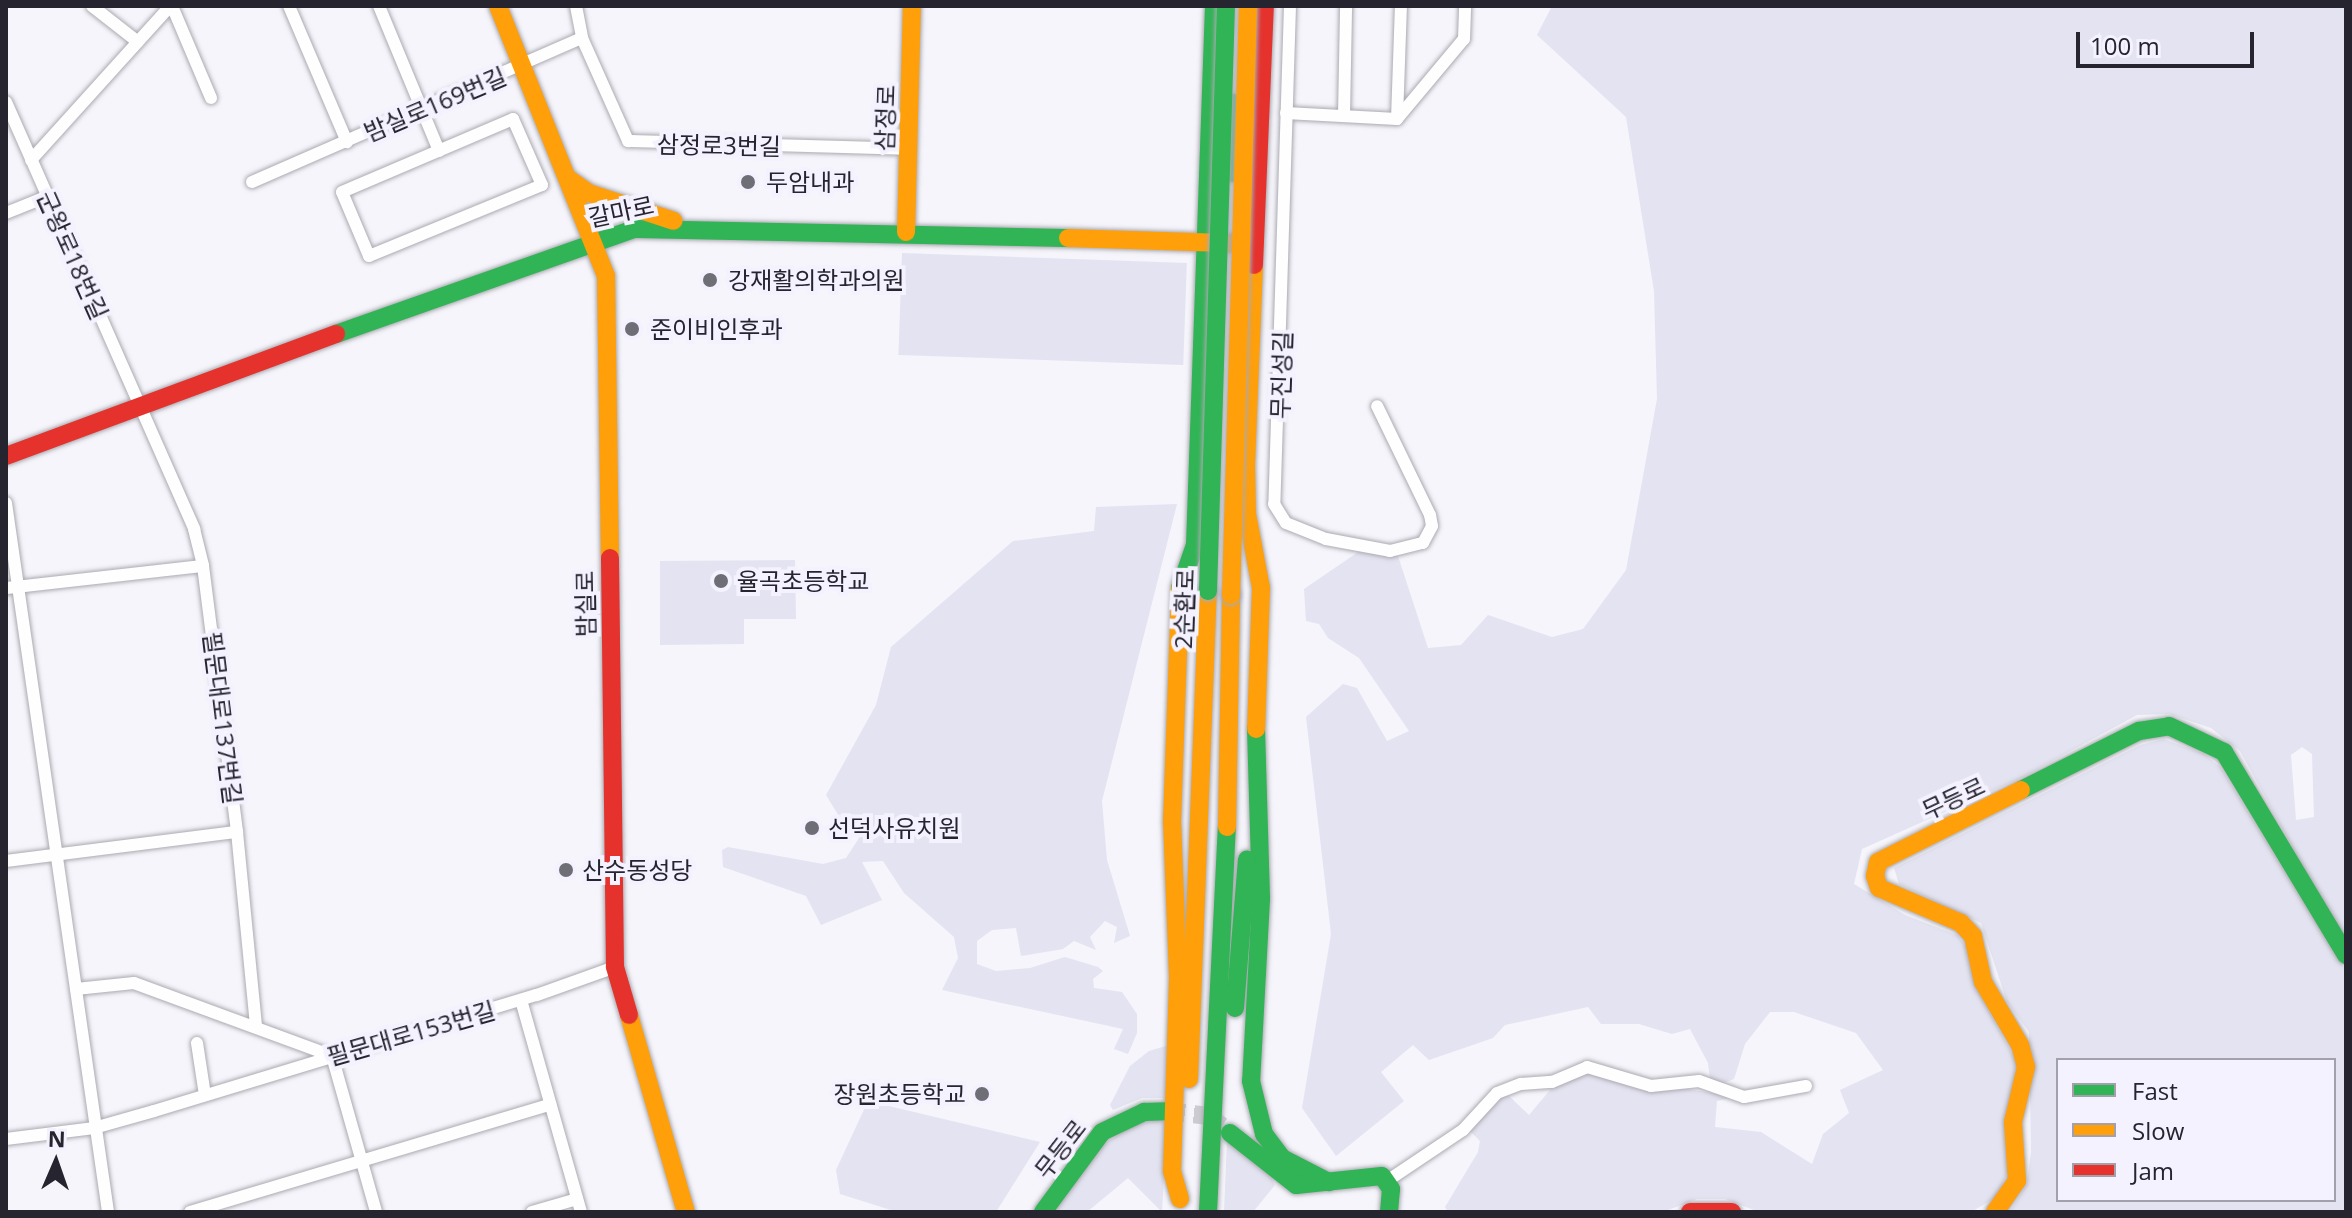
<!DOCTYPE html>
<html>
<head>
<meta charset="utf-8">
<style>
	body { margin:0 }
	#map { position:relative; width:2352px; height:1218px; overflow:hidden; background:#f5f5fb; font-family:"Open Sans","Noto Sans KR",sans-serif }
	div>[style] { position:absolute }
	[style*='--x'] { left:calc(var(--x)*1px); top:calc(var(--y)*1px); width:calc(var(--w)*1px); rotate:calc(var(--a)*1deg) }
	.green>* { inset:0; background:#e4e3f1; transform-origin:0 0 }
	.secondary-tunnel>* { height:18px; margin-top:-9px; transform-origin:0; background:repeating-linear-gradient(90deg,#cccbd2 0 18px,transparent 0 27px) }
	.roads { filter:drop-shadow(0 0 2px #abaab1) drop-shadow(0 0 2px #abaab1) }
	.street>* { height:12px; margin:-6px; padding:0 6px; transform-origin:6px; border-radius:6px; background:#fefefe }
	.fast>* { height:18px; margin:-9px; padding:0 9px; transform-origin:9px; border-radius:9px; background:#30b455 }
	.slow>* { height:18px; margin:-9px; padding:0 9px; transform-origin:9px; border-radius:9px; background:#ff9f0a }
	.jam>* { height:18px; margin:-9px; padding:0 9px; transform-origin:9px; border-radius:9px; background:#e5322d }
	.bridges { filter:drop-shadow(0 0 2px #abaab1) drop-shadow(0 0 2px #abaab1) }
	.fast-bridge>* { height:18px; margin:-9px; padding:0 9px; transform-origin:9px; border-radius:9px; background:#30b455 }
	.slow-bridge>* { height:18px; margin:-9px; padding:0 9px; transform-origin:9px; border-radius:9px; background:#ff9f0a }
	.dots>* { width:22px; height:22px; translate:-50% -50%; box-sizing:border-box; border:4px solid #f3f2fe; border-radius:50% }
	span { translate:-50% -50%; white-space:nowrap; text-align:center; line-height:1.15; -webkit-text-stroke:8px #f3f2fe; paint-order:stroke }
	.street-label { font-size:24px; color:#26252f }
	.poi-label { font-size:24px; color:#26252f }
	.left { translate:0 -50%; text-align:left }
	.right { translate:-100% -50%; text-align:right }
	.frame { position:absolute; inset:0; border:8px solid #26252f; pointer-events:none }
	.legend { position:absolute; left:2056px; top:1058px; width:280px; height:144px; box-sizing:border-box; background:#f3f2fe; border:2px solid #a1a0ab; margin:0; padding:10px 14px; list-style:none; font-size:24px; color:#26252f }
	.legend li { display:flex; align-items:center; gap:16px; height:40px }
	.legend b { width:40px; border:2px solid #a1a0ab }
	.north { position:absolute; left:16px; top:1122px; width:80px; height:80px; -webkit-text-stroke:6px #f3f2fe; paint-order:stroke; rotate:2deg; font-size:22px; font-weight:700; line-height:32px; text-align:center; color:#26252f }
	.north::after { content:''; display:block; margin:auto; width:28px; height:36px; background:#26252f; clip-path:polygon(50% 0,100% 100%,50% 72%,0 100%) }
	.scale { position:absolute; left:2076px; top:32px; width:178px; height:36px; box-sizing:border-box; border:4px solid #26252f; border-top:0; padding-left:10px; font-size:24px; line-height:28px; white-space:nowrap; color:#26252f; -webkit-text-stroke:6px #f3f2fe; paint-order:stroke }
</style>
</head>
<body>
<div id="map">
	<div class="green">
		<div style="clip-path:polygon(evenodd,1552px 6px,2346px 6px,2346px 945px,2240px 751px,2211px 728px,2169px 714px,2137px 715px,2023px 777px,1862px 849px,1854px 884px,1905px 915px,1957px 935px,1968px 949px,1980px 995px,2017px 1063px,2007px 1116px,2010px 1166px,1997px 1197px,1971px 1212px,1759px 1212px,1725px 1199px,1697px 1199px,1663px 1212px,1448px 1212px,1445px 1207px,1478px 1152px,1480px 1141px,1470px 1131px,1498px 1099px,1508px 1095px,1529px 1115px,1555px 1084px,1588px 1072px,1735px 1097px,1717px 1101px,1715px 1127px,1761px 1132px,1812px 1164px,1823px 1134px,1849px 1113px,1840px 1090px,1883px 1070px,1856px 1033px,1794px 1012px,1770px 1012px,1745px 1044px,1734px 1079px,1721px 1084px,1710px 1080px,1708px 1063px,1690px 1029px,1672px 1034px,1639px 1024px,1601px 1024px,1588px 1007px,1505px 1025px,1493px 1038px,1429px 1060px,1413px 1045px,1381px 1072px,1404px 1101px,1336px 1156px,1302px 1108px,1331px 934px,1306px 717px,1343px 684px,1357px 688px,1387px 741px,1409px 731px,1359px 658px,1328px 638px,1319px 624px,1306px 621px,1304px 589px,1361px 550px,1398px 556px,1428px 648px,1461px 645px,1488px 615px,1552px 637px,1583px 629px,1626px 570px,1657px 399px,1654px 291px,1626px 117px,1537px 35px,1552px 6px,2302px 747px,2312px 754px,2314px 817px,2296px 820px,2291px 755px,2302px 747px)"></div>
		<div style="left:902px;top:253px;width:285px;height:102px;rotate:2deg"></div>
		<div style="clip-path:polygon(1177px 504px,1102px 801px,1107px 860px,1130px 936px,1114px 943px,1117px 927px,1105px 921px,1090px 937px,1096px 950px,1074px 941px,1063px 949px,1021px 956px,1016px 928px,992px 930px,977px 941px,977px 964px,996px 971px,1030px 968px,1065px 957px,1098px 967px,1103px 971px,1093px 979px,1094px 988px,1122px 992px,1137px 1014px,1137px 1033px,1128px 1054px,1114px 1049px,1123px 1029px,942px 990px,958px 958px,954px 937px,904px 893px,883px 861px,862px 862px,882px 900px,821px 925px,806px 896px,723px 867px,722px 850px,728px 847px,823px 864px,846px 858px,861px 835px,845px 826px,826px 795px,876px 705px,891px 647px,1013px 541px,1094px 531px,1096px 507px)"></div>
		<div style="clip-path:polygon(795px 560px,796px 619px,744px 619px,744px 644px,660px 645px,660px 561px)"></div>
		<div style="clip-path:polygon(evenodd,2164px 739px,2204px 754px,2220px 767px,2346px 971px,2346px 1212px,2010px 1212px,2027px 1184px,2031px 1152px,2029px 1032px,2007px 1002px,1981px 923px,1899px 884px,1894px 868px,2140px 745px,2164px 739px,2058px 1060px,2334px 1060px,2334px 1200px,2058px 1200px,2058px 1060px)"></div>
		<div style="clip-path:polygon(1169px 1045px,1168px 1098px,1142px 1098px,1113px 1110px,1110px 1105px,1130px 1066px,1149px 1051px)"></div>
		<div style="clip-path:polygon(868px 1101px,1040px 1142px,996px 1212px,897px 1212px,840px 1194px,836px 1170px)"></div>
		<div style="clip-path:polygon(1147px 1116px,1167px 1118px,1162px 1212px,1128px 1178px,1087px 1212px,1055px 1212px,1091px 1153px)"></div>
		<div style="clip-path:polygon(1227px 1141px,1266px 1169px,1275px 1185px,1253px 1212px,1224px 1212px)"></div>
	</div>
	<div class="secondary-tunnel">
		<div style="--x:1167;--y:1111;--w:42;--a:6.8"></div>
		<div style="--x:1209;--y:1116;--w:16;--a:38"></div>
	</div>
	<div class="roads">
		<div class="street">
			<div style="--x:92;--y:6;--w:58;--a:38"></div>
			<div style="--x:172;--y:6;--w:100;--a:67"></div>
			<div style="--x:289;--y:6;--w:148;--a:66.9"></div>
			<div style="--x:379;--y:6;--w:157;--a:67.5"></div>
			<div style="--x:576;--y:6;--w:33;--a:79"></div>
			<div style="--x:582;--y:38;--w:113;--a:65.9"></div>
			<div style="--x:628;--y:141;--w:280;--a:1.6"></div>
			<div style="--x:1290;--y:6;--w:498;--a:91.8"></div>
			<div style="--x:1274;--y:504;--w:22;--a:58"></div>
			<div style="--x:1286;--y:523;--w:43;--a:21.8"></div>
			<div style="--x:1326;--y:539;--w:65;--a:10.6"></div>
			<div style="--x:1390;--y:551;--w:34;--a:-14"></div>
			<div style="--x:1423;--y:543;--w:19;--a:-62"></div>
			<div style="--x:1432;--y:526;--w:11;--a:-100"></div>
			<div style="--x:1430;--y:515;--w:121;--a:-115.9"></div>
			<div style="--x:6;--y:102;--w:467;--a:66.2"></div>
			<div style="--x:194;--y:529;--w:38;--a:76"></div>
			<div style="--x:203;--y:566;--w:268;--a:82.7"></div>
			<div style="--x:237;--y:832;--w:196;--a:84.4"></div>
			<div style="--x:1286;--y:113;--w:111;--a:3.1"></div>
			<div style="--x:1397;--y:119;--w:104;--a:-50.1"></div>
			<div style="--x:1464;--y:39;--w:33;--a:-88"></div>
			<div style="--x:1344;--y:115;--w:109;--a:-88.9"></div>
			<div style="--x:513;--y:119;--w:72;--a:66.3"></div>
			<div style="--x:542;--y:185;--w:187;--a:157.7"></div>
			<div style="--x:369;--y:256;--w:69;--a:-112.9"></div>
			<div style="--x:342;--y:192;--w:186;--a:-23.1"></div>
			<div style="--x:1397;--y:119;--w:113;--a:-88"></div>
			<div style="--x:31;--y:160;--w:207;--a:-47.9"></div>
			<div style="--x:252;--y:182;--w:360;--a:-23.6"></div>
			<div style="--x:6;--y:213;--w:43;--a:-21.8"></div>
			<div style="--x:6;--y:503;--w:716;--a:81.81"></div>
			<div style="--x:6;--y:588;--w:198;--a:-6.4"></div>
			<div style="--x:6;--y:861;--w:233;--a:-7.2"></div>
			<div style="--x:76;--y:989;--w:58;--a:-5.9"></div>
			<div style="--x:134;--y:983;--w:211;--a:20.2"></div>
			<div style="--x:332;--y:1056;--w:162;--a:74.2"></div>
			<div style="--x:521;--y:1000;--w:220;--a:74.2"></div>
			<div style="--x:197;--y:1043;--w:53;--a:81.3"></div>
			<div style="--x:6;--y:1139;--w:89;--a:-7.1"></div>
			<div style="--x:94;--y:1128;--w:62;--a:-15.8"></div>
			<div style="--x:154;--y:1111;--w:400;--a:-16.9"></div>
			<div style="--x:537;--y:995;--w:83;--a:-19.7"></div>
			<div style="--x:1387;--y:1181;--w:92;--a:-33.9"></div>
			<div style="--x:1463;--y:1130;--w:50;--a:-47.4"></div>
			<div style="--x:1497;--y:1093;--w:26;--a:-21"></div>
			<div style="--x:1521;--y:1084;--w:31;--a:-4"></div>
			<div style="--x:1552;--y:1082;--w:38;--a:-23"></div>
			<div style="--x:1587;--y:1067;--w:67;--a:16.5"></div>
			<div style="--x:1651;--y:1086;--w:48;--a:-5.9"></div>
			<div style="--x:1699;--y:1081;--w:48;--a:19.6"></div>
			<div style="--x:1744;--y:1097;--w:63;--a:-10.1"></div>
			<div style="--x:190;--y:1212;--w:376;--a:-16.6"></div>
			<div style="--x:532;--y:1212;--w:47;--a:-16.1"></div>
		</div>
		<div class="fast">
			<div style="--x:1233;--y:103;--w:70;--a:90"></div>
			<div style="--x:336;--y:334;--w:316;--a:-19.4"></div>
			<div style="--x:634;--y:229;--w:434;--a:1.2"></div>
			<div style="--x:1180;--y:588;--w:46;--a:-70.8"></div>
			<div style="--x:1195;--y:545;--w:539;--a:-87.98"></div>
			<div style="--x:1256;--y:729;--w:170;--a:88.3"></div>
			<div style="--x:1261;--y:899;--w:182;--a:93.1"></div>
			<div style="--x:1251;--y:1081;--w:55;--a:76.2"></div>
			<div style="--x:1264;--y:1134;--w:30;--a:53"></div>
			<div style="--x:1282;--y:1158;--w:53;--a:27.1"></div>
			<div style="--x:2021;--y:790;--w:132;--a:-26.6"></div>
			<div style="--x:2139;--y:731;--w:30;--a:-9"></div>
			<div style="--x:2169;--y:726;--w:61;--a:25.3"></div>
			<div style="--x:2224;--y:752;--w:237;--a:59"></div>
			<div style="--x:1235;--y:1008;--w:149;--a:-85.4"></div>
			<div style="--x:1230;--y:1133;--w:84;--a:38.2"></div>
			<div style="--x:1296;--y:1185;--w:86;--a:-6"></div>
			<div style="--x:1382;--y:1176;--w:16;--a:55"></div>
			<div style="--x:1391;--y:1189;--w:23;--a:95"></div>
			<div style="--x:1043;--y:1212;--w:99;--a:-53.6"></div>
			<div style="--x:1102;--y:1132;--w:47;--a:-25.5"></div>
			<div style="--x:1144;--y:1112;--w:23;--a:-2"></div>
			<div style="--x:1208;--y:1212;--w:385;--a:-87.2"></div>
		</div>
		<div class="slow">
			<div style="--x:498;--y:6;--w:291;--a:68.2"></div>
			<div style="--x:606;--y:276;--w:282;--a:89.2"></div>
			<div style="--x:569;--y:179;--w:24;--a:35"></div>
			<div style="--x:589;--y:193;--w:89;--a:18.2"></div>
			<div style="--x:906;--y:232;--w:226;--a:-88.5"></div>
			<div style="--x:1068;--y:238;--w:187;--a:1.8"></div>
			<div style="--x:1254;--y:265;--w:202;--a:92.3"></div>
			<div style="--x:1246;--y:467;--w:47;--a:88.8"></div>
			<div style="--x:1247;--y:514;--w:75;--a:79.3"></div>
			<div style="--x:1261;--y:588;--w:141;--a:92"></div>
			<div style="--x:1227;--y:827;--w:232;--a:-89"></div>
			<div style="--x:629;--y:1015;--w:205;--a:73.9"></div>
			<div style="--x:1189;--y:1079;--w:488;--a:-87.8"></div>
			<div style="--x:1180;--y:1199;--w:29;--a:-106"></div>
			<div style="--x:1172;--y:1171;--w:195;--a:-88.2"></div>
			<div style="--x:1178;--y:976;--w:154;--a:-92.2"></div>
			<div style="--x:1172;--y:822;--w:234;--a:-88"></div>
			<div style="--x:1995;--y:1212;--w:38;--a:-55"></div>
			<div style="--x:2017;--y:1181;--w:59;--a:-93.9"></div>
			<div style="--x:2013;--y:1122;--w:57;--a:-76.7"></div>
			<div style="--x:2026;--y:1067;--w:23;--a:-105"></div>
			<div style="--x:2020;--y:1045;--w:73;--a:-120.4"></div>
			<div style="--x:1983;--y:982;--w:47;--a:-102.3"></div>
			<div style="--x:1973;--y:936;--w:18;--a:-133"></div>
			<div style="--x:1961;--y:923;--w:89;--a:-156.9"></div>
			<div style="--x:1879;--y:888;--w:13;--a:-108"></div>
			<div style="--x:1875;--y:876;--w:14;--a:-78"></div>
			<div style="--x:1878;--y:862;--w:160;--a:-26.7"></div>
		</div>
		<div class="jam">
			<div style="--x:1254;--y:265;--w:259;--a:-87.6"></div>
			<div style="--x:6;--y:456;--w:352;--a:-20.3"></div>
			<div style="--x:610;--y:558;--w:409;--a:89.3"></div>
			<div style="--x:615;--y:967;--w:50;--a:73.7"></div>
			<div style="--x:1690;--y:1212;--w:42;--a:0"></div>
		</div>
	</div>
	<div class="bridges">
		<div class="fast-bridge">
			<div style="--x:1208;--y:591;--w:585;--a:-88.24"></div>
		</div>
		<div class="slow-bridge">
			<div style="--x:1231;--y:595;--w:589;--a:-88.35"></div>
		</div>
	</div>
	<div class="dots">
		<div style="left:748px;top:182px;background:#6e6e76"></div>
		<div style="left:710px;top:280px;background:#6e6e76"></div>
		<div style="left:632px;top:329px;background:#6e6e76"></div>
		<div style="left:721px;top:581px;background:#6e6e76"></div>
		<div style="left:812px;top:828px;background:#6e6e76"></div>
		<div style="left:566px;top:870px;background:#6e6e76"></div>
		<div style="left:982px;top:1094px;background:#6e6e76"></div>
	</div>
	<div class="street-label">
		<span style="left:435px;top:104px;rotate:-23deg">밤실로169번길</span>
		<span style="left:885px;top:118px;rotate:-88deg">삼정로</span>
		<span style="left:719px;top:145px;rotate:1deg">삼정로3번길</span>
		<span style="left:621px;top:211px;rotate:-12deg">갈마로</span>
		<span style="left:73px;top:255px;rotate:66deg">군왕로18번길</span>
		<span style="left:1281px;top:375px;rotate:-88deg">무진성길</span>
		<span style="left:585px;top:604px;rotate:-91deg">밤실로</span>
		<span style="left:1184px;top:609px;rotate:-88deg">2순환로</span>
		<span style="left:223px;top:718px;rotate:83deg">필문대로137번길</span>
		<span style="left:1953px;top:798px;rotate:-25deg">무등로</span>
		<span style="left:411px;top:1033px;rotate:-16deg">필문대로153번길</span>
		<span style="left:1060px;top:1149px;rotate:-52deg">무등로</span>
	</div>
	<div class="poi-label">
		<span class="left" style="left:766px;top:182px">두암내과</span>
		<span class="left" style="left:728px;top:280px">강재활의학과의원</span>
		<span class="left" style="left:650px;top:329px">준이비인후과</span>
		<span class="left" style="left:737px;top:581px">율곡초등학교</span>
		<span class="left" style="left:828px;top:828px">선덕사유치원</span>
		<span class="left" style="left:582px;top:870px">산수동성당</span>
		<span class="right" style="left:966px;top:1094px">장원초등학교</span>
	</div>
	<div class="frame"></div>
	<ul class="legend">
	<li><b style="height:10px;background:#30b455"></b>Fast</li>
	<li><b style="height:10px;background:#ff9f0a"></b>Slow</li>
	<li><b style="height:10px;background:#e5322d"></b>Jam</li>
	</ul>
	<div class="north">N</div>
	<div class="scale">100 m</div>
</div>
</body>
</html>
